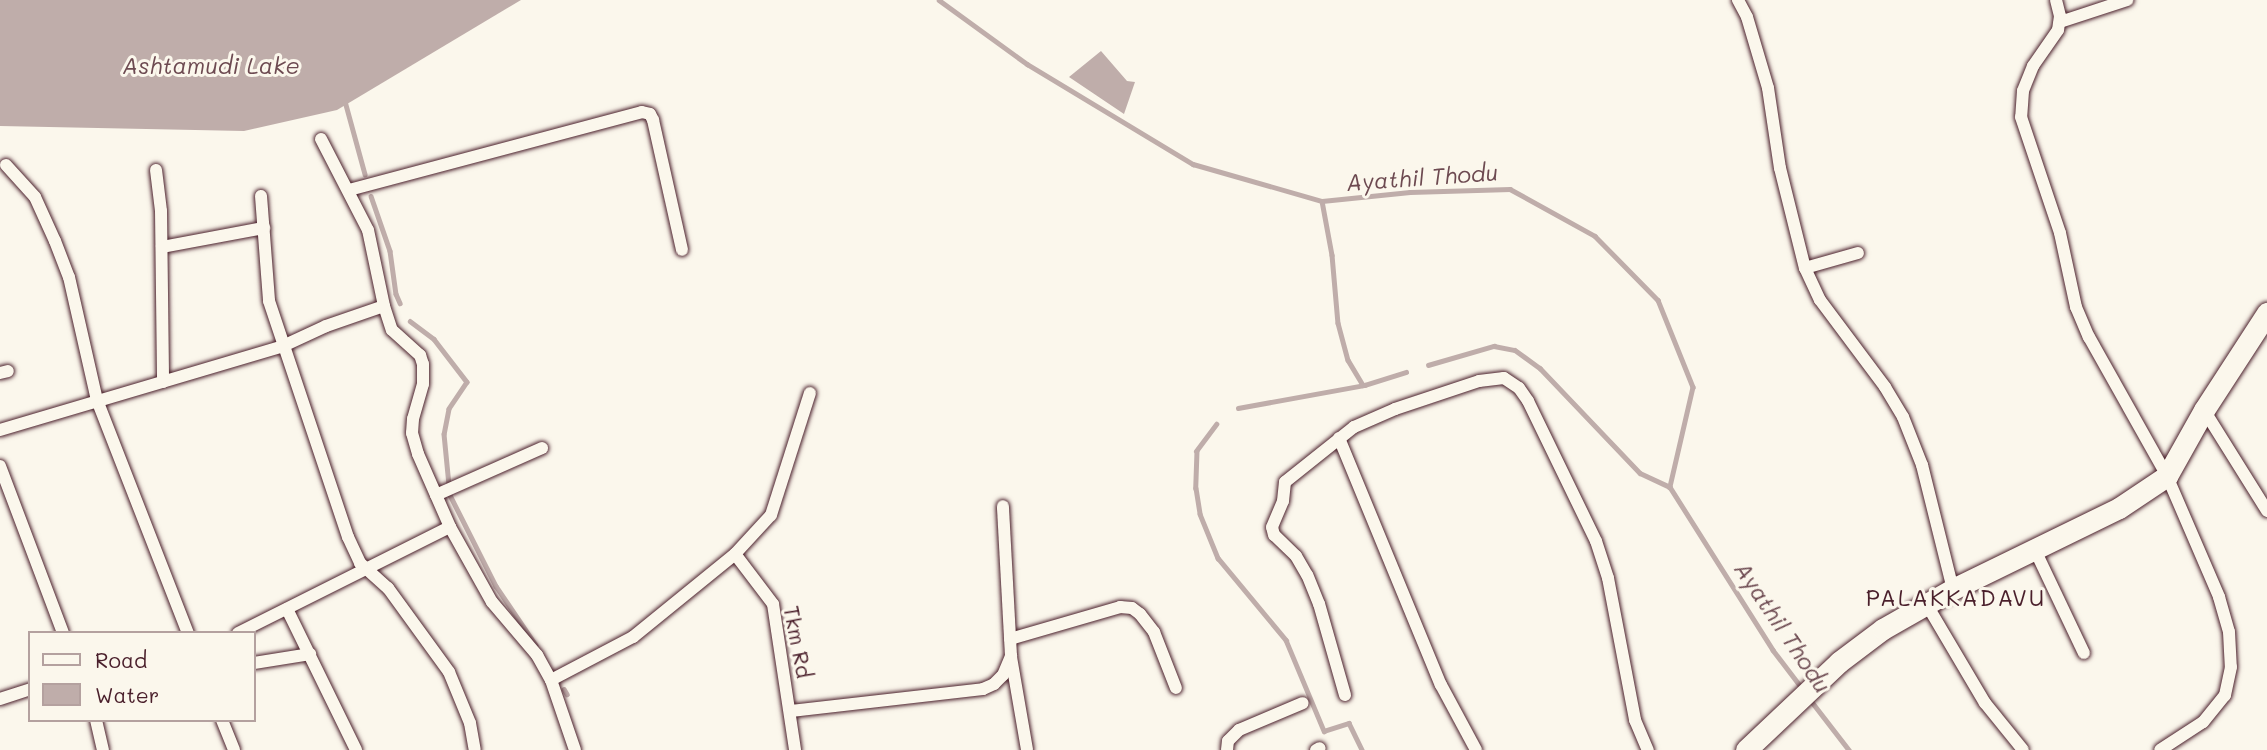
<!DOCTYPE html>
<html>
<head>
<meta charset="utf-8">
<style>
	body { margin:0 }
	#map { position:relative; width:2267px; height:750px; overflow:hidden; background:#fbf7ec; font-family:Mali,sans-serif }
	div>[style] { position:absolute }
	[style*='--x'] { left:calc(var(--x)*1px); top:calc(var(--y)*1px); width:calc(var(--w)*1px); rotate:calc(var(--a)*1deg) }
	.water>* { inset:0; background:#bfadaa }
	.stream>* { height:4.5px; margin:-2.25px; padding:0 2.25px; transform-origin:2.25px; border-radius:2.25px; background:#bfadaa }
	.roads { filter:drop-shadow(0 0 2px #4a1f2b) drop-shadow(0 0 2px #4a1f2b) }
	.street>* { height:12px; margin:-6px; padding:0 6px; transform-origin:6px; border-radius:6px; background:#fbf7ec }
	.primary>* { height:21px; margin:-10.5px; padding:0 10.5px; transform-origin:10.5px; border-radius:10.5px; background:#fbf7ec }
	span { translate:-50% -50%; white-space:nowrap; text-align:center; line-height:1.15; -webkit-text-stroke:6px #fbf7ec; paint-order:stroke }
	.street-label { font-size:21px; color:#4a1f2b }
	.water-label { font-size:23px; color:#6d4a51; font-style:italic }
	.neighbourhood-label { font-size:23px; color:#4a1f2b; letter-spacing:2px }
	.legend { position:absolute; left:28px; top:631px; width:228px; height:91px; box-sizing:border-box; background:#fbf7ec; border:2px solid #b4a19f; margin:0; padding:9px 12px; list-style:none; font-size:21px; color:#4a1f2b }
	.legend li { display:flex; align-items:center; gap:14px; height:35px }
	.legend b { width:35px; border:2px solid #b4a19f }
</style>
</head>
<body>
<div id="map">
	<div class="water">
		<div style="clip-path:polygon(0 0,521px 0,337px 110px,244px 131px,0 126px)"></div>
		<div style="clip-path:polygon(1101px 51px,1127px 81px,1135px 82px,1124px 114px,1069px 77px)"></div>
	</div>
	<div class="stream">
		<div style="--x:939;--y:0;--w:109;--a:36"></div>
		<div style="--x:1027;--y:64;--w:194;--a:31.1"></div>
		<div style="--x:1193;--y:164;--w:134;--a:16"></div>
		<div style="--x:1322;--y:201;--w:88;--a:-5.8"></div>
		<div style="--x:1410;--y:192;--w:100;--a:-1.7"></div>
		<div style="--x:1510;--y:189;--w:97;--a:28.9"></div>
		<div style="--x:1595;--y:236;--w:90;--a:45.5"></div>
		<div style="--x:1658;--y:300;--w:94;--a:68.1"></div>
		<div style="--x:1693;--y:387;--w:103;--a:103"></div>
		<div style="--x:1670;--y:487;--w:193;--a:57.7"></div>
		<div style="--x:1773;--y:650;--w:48;--a:52.7"></div>
		<div style="--x:345;--y:101;--w:76;--a:74.7"></div>
		<div style="--x:371;--y:196;--w:58;--a:70.9"></div>
		<div style="--x:390;--y:251;--w:43;--a:82.1"></div>
		<div style="--x:396;--y:294;--w:10;--a:66"></div>
		<div style="--x:1322;--y:201;--w:55;--a:79.5"></div>
		<div style="--x:1332;--y:255;--w:68;--a:85"></div>
		<div style="--x:1338;--y:323;--w:38;--a:75"></div>
		<div style="--x:1348;--y:360;--w:29;--a:59"></div>
		<div style="--x:410;--y:321;--w:30;--a:37"></div>
		<div style="--x:434;--y:339;--w:54;--a:52.5"></div>
		<div style="--x:467;--y:382;--w:32;--a:124"></div>
		<div style="--x:449;--y:409;--w:25;--a:101"></div>
		<div style="--x:444;--y:434;--w:61;--a:84.4"></div>
		<div style="--x:450;--y:495;--w:102;--a:63.2"></div>
		<div style="--x:496;--y:586;--w:71;--a:55.9"></div>
		<div style="--x:1428;--y:365;--w:69;--a:-16.1"></div>
		<div style="--x:1494;--y:346;--w:21;--a:11"></div>
		<div style="--x:1515;--y:350;--w:31;--a:36"></div>
		<div style="--x:1540;--y:368;--w:145;--a:46.4"></div>
		<div style="--x:1640;--y:473;--w:33;--a:25"></div>
		<div style="--x:1238;--y:408;--w:129;--a:-10.3"></div>
		<div style="--x:1365;--y:385;--w:43;--a:-17.6"></div>
		<div style="--x:1217;--y:424;--w:34;--a:127"></div>
		<div style="--x:1197;--y:451;--w:37;--a:92"></div>
		<div style="--x:1196;--y:488;--w:26;--a:81"></div>
		<div style="--x:1200;--y:514;--w:48;--a:67.8"></div>
		<div style="--x:1218;--y:558;--w:107;--a:50.3"></div>
		<div style="--x:1286;--y:640;--w:99;--a:67.3"></div>
		<div style="--x:1324;--y:731;--w:26;--a:-18"></div>
		<div style="--x:1349;--y:723;--w:30;--a:64"></div>
		<div style="--x:564;--y:689;--w:6;--a:59"></div>
		<div style="--x:1809;--y:698;--w:66;--a:52.4"></div>
	</div>
	<div class="roads">
		<div class="street">
			<div style="--x:1738;--y:0;--w:19;--a:62"></div>
			<div style="--x:1747;--y:17;--w:74;--a:73.5"></div>
			<div style="--x:1768;--y:88;--w:81;--a:81.5"></div>
			<div style="--x:1780;--y:168;--w:103;--a:76"></div>
			<div style="--x:1805;--y:268;--w:35;--a:65"></div>
			<div style="--x:1820;--y:300;--w:109;--a:53.2"></div>
			<div style="--x:1885;--y:387;--w:35;--a:59"></div>
			<div style="--x:1903;--y:417;--w:52;--a:68.4"></div>
			<div style="--x:1922;--y:465;--w:128;--a:76"></div>
			<div style="--x:2056;--y:0;--w:16;--a:76"></div>
			<div style="--x:2060;--y:16;--w:14;--a:98"></div>
			<div style="--x:2058;--y:30;--w:44;--a:124.8"></div>
			<div style="--x:2033;--y:66;--w:27;--a:112"></div>
			<div style="--x:2023;--y:91;--w:26;--a:94"></div>
			<div style="--x:2021;--y:117;--w:122;--a:71.4"></div>
			<div style="--x:2060;--y:233;--w:76;--a:77.8"></div>
			<div style="--x:2076;--y:307;--w:33;--a:67"></div>
			<div style="--x:2089;--y:337;--w:159;--a:60.7"></div>
			<div style="--x:2167;--y:476;--w:132;--a:66.7"></div>
			<div style="--x:2219;--y:597;--w:36;--a:74"></div>
			<div style="--x:2229;--y:632;--w:35;--a:87"></div>
			<div style="--x:2231;--y:667;--w:29;--a:102"></div>
			<div style="--x:2225;--y:695;--w:35;--a:129"></div>
			<div style="--x:2203;--y:722;--w:51;--a:146.9"></div>
			<div style="--x:2060;--y:22;--w:71;--a:-18.2"></div>
			<div style="--x:321;--y:139;--w:102;--a:62.7"></div>
			<div style="--x:368;--y:230;--w:78;--a:78.1"></div>
			<div style="--x:384;--y:306;--w:25;--a:72"></div>
			<div style="--x:392;--y:330;--w:38;--a:42"></div>
			<div style="--x:420;--y:355;--w:9;--a:72"></div>
			<div style="--x:423;--y:364;--w:20;--a:90"></div>
			<div style="--x:423;--y:384;--w:36;--a:106"></div>
			<div style="--x:413;--y:419;--w:14;--a:94"></div>
			<div style="--x:412;--y:433;--w:22;--a:74"></div>
			<div style="--x:418;--y:454;--w:80;--a:66.3"></div>
			<div style="--x:450;--y:527;--w:86;--a:60.8"></div>
			<div style="--x:492;--y:602;--w:70;--a:49.7"></div>
			<div style="--x:537;--y:655;--w:29;--a:61"></div>
			<div style="--x:551;--y:680;--w:74;--a:71.1"></div>
			<div style="--x:6;--y:165;--w:43;--a:47.8"></div>
			<div style="--x:35;--y:197;--w:48;--a:65.6"></div>
			<div style="--x:55;--y:241;--w:39;--a:69"></div>
			<div style="--x:69;--y:277;--w:126;--a:77.2"></div>
			<div style="--x:97;--y:400;--w:250;--a:68.7"></div>
			<div style="--x:156;--y:170;--w:41;--a:83"></div>
			<div style="--x:161;--y:211;--w:171;--a:89.3"></div>
			<div style="--x:349;--y:190;--w:303;--a:-14.9"></div>
			<div style="--x:642;--y:112;--w:8;--a:14"></div>
			<div style="--x:650;--y:114;--w:7;--a:63"></div>
			<div style="--x:653;--y:120;--w:133;--a:77.4"></div>
			<div style="--x:261;--y:196;--w:105;--a:85.6"></div>
			<div style="--x:269;--y:301;--w:249;--a:71.5"></div>
			<div style="--x:348;--y:537;--w:29;--a:65"></div>
			<div style="--x:360;--y:563;--w:38;--a:42"></div>
			<div style="--x:388;--y:588;--w:104;--a:54"></div>
			<div style="--x:449;--y:672;--w:55;--a:67.6"></div>
			<div style="--x:470;--y:723;--w:27;--a:80"></div>
			<div style="--x:162;--y:247;--w:104;--a:-10.6"></div>
			<div style="--x:1805;--y:268;--w:55;--a:-15.8"></div>
			<div style="--x:0;--y:373;--w:8;--a:-14"></div>
			<div style="--x:2204;--y:410;--w:119;--a:58"></div>
			<div style="--x:0;--y:430;--w:295;--a:-16.5"></div>
			<div style="--x:283;--y:346;--w:47;--a:-24.9"></div>
			<div style="--x:326;--y:326;--w:61;--a:-19"></div>
			<div style="--x:1339;--y:438;--w:267;--a:67.6"></div>
			<div style="--x:1441;--y:685;--w:74;--a:61.7"></div>
			<div style="--x:0;--y:466;--w:178;--a:69.3"></div>
			<div style="--x:436;--y:495;--w:116;--a:-23.9"></div>
			<div style="--x:2035;--y:550;--w:114;--a:64.6"></div>
			<div style="--x:735;--y:554;--w:63;--a:52.8"></div>
			<div style="--x:773;--y:604;--w:148;--a:81.4"></div>
			<div style="--x:1927;--y:605;--w:114;--a:59.4"></div>
			<div style="--x:1985;--y:703;--w:60;--a:51"></div>
			<div style="--x:287;--y:609;--w:157;--a:63.9"></div>
			<div style="--x:238;--y:633;--w:237;--a:-26.6"></div>
			<div style="--x:1010;--y:639;--w:115;--a:-16.2"></div>
			<div style="--x:1120;--y:607;--w:12;--a:5"></div>
			<div style="--x:1132;--y:608;--w:10;--a:37"></div>
			<div style="--x:1140;--y:614;--w:23;--a:52"></div>
			<div style="--x:1154;--y:632;--w:60;--a:68.6"></div>
			<div style="--x:1011;--y:657;--w:94;--a:80.2"></div>
			<div style="--x:254;--y:663;--w:57;--a:-9.1"></div>
			<div style="--x:551;--y:680;--w:93;--a:-27.7"></div>
			<div style="--x:633;--y:637;--w:132;--a:-39.1"></div>
			<div style="--x:735;--y:554;--w:53;--a:-47.3"></div>
			<div style="--x:771;--y:515;--w:128;--a:-72.3"></div>
			<div style="--x:1345;--y:695;--w:95;--a:-105.9"></div>
			<div style="--x:1319;--y:604;--w:31;--a:-112"></div>
			<div style="--x:1307;--y:575;--w:22;--a:-120"></div>
			<div style="--x:1296;--y:556;--w:30;--a:-136"></div>
			<div style="--x:1274;--y:535;--w:8;--a:-104"></div>
			<div style="--x:1272;--y:527;--w:28;--a:-67"></div>
			<div style="--x:1283;--y:501;--w:19;--a:-84"></div>
			<div style="--x:1285;--y:482;--w:88;--a:-38.6"></div>
			<div style="--x:1354;--y:427;--w:45;--a:-23.7"></div>
			<div style="--x:1395;--y:409;--w:89;--a:-18.4"></div>
			<div style="--x:1479;--y:381;--w:25;--a:-7"></div>
			<div style="--x:1504;--y:378;--w:18;--a:34"></div>
			<div style="--x:1519;--y:388;--w:16;--a:55"></div>
			<div style="--x:1528;--y:401;--w:156;--a:64.1"></div>
			<div style="--x:1596;--y:541;--w:39;--a:72"></div>
			<div style="--x:1608;--y:578;--w:145;--a:79.2"></div>
			<div style="--x:1635;--y:720;--w:33;--a:67"></div>
			<div style="--x:0;--y:699;--w:32;--a:-18"></div>
			<div style="--x:791;--y:711;--w:193;--a:-6.5"></div>
			<div style="--x:983;--y:689;--w:12;--a:-24"></div>
			<div style="--x:994;--y:684;--w:13;--a:-45"></div>
			<div style="--x:1003;--y:675;--w:21;--a:-67"></div>
			<div style="--x:1011;--y:656;--w:150;--a:-93.1"></div>
			<div style="--x:96;--y:720;--w:31;--a:77"></div>
			<div style="--x:222;--y:720;--w:32;--a:68"></div>
			<div style="--x:1227;--y:750;--w:9;--a:-84"></div>
			<div style="--x:1228;--y:741;--w:16;--a:-45"></div>
			<div style="--x:1239;--y:730;--w:69;--a:-22.9"></div>
			<div style="--x:1316;--y:750;--w:4;--a:-27"></div>
		</div>
		<div class="primary">
			<div style="--x:1746;--y:750;--w:128;--a:-43.4"></div>
			<div style="--x:1839;--y:662;--w:55;--a:-36.9"></div>
			<div style="--x:1883;--y:629;--w:81;--a:-29.7"></div>
			<div style="--x:1953;--y:589;--w:185;--a:-26"></div>
			<div style="--x:2119;--y:508;--w:58;--a:-33.7"></div>
			<div style="--x:2167;--y:476;--w:76;--a:-60.7"></div>
			<div style="--x:2204;--y:410;--w:116;--a:-57"></div>
		</div>
	</div>
	<div class="street-label">
		<span style="left:798px;top:642px;rotate:79deg">Tkm Rd</span>
	</div>
	<div class="water-label">
		<span style="left:211px;top:65px">Ashtamudi Lake</span>
		<span style="left:1422px;top:177px;rotate:-4deg">Ayathil Thodu</span>
		<span style="left:1783px;top:627px;rotate:56deg">Ayathil Thodu</span>
	</div>
	<div class="neighbourhood-label">
		<span style="left:1956px;top:597px">PALAKKADAVU</span>
	</div>
	<ul class="legend">
	<li><b style="height:9px;background:#fbf7ec"></b>Road</li>
	<li><b style="height:19px;background:#bfadaa"></b>Water</li>
	</ul>
</div>
</body>
</html>
